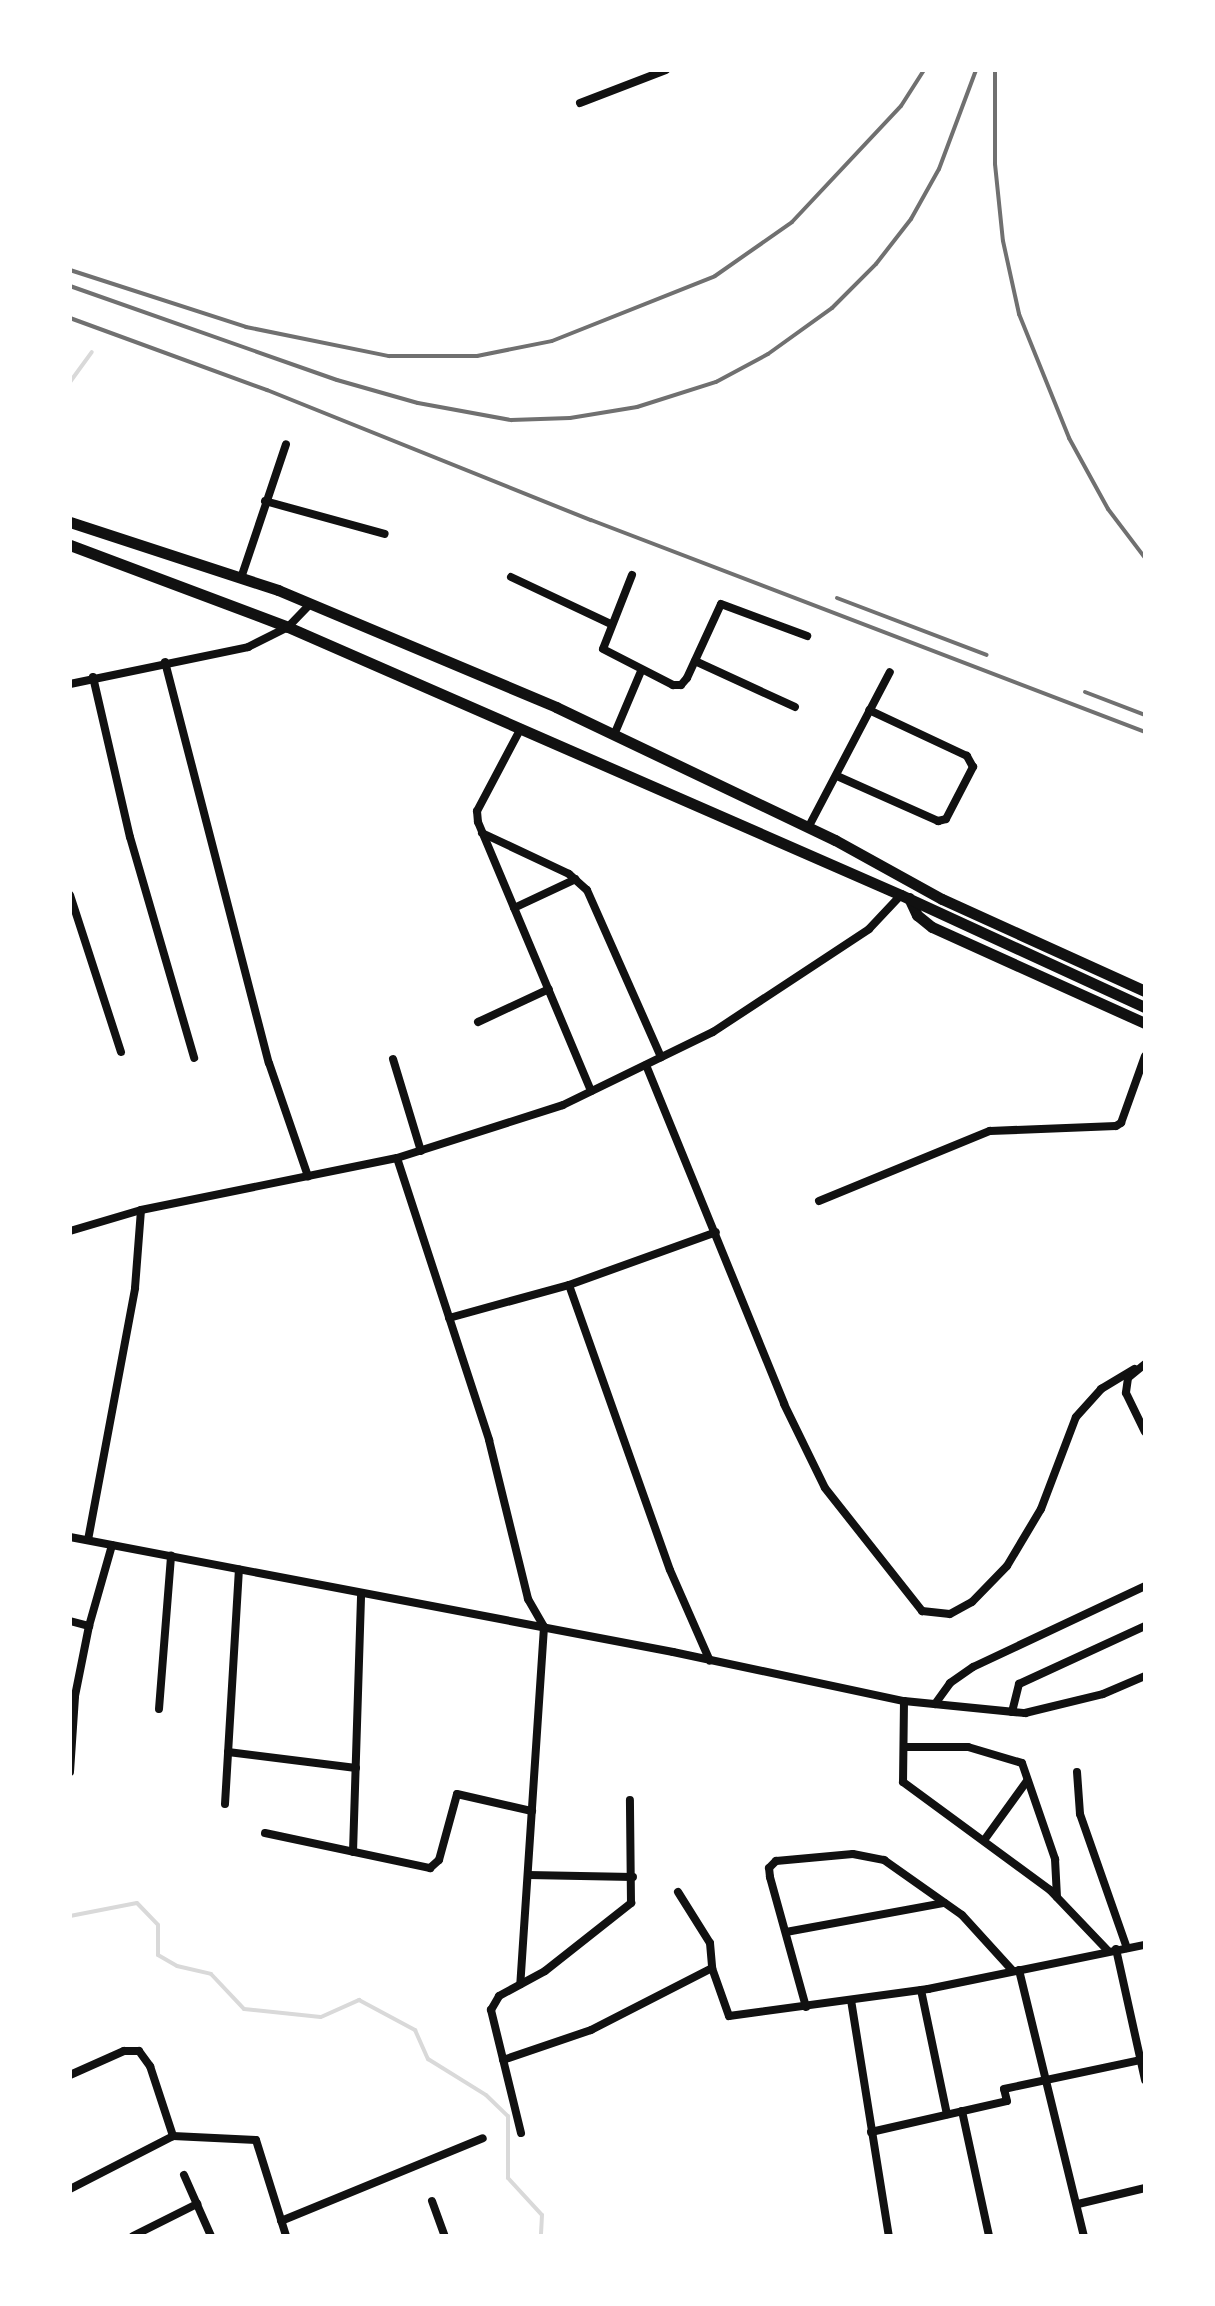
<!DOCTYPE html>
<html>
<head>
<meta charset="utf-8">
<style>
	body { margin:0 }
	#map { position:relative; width:1215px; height:2306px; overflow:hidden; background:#fff; font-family:"PT Sans Narrow",sans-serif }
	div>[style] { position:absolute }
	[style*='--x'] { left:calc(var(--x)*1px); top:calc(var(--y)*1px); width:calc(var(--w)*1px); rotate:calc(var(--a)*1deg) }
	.stream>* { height:4px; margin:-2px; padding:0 2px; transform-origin:2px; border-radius:2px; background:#d9d9d9 }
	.minor>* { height:8px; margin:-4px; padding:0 4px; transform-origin:4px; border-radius:4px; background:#111 }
	.primary>* { height:11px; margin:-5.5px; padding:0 5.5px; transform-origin:5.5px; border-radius:5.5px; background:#111 }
	.trunk>* { height:11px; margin:-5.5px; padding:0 5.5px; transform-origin:5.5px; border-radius:5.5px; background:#111 }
	.rail>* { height:4px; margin:-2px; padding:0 2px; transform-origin:2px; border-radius:2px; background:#707070 }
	span { translate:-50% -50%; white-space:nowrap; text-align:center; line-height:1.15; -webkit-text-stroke:10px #fff; paint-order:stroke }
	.frame { position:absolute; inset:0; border:72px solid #fff; pointer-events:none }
</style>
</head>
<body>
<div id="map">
	<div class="stream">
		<div style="--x:70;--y:382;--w:37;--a:-54"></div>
		<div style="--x:70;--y:1916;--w:68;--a:-11"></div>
		<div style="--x:137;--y:1903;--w:30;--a:46"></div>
		<div style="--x:158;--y:1925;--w:30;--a:90"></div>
		<div style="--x:158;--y:1955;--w:22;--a:30"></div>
		<div style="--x:177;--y:1966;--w:35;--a:13"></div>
		<div style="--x:211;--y:1974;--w:48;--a:46.7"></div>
		<div style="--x:244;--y:2009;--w:77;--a:5.9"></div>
		<div style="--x:321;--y:2017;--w:42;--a:-24.1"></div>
		<div style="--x:359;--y:2000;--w:64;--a:28.2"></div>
		<div style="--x:415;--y:2030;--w:32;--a:66"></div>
		<div style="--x:428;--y:2059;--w:68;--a:31.8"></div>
		<div style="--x:486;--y:2095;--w:30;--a:44"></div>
		<div style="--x:508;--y:2116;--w:62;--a:90"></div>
		<div style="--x:508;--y:2178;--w:50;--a:47.4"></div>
		<div style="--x:542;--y:2215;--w:21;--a:93"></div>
	</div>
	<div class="minor">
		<div style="--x:580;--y:103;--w:92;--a:-21"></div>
		<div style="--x:265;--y:501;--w:124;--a:15.4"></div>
		<div style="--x:632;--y:575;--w:79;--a:111.4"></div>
		<div style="--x:603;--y:649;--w:79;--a:27.2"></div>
		<div style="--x:673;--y:685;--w:8;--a:0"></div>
		<div style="--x:681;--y:685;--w:9;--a:-49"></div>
		<div style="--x:687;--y:678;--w:81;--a:-65.3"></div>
		<div style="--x:721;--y:604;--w:92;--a:20.4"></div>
		<div style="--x:511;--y:577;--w:110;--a:25.2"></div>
		<div style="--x:241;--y:578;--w:141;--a:-71.4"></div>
		<div style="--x:695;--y:661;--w:110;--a:24.7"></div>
		<div style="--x:165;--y:662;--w:414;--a:75.5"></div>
		<div style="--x:269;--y:1063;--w:120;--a:71"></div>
		<div style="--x:93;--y:677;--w:164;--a:77"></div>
		<div style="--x:130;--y:837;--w:230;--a:73.8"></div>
		<div style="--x:70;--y:684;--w:182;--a:-11.7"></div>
		<div style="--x:248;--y:647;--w:45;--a:-26.6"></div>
		<div style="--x:288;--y:627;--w:33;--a:-46"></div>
		<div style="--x:521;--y:728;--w:94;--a:117.9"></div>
		<div style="--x:477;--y:811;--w:11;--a:85"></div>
		<div style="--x:478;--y:822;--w:292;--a:67.2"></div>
		<div style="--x:614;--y:735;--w:69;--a:-67.1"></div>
		<div style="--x:837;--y:776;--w:111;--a:24"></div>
		<div style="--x:938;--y:821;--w:8;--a:-14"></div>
		<div style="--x:946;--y:819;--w:59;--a:-62.6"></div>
		<div style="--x:973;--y:767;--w:13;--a:-119"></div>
		<div style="--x:967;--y:756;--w:108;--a:-154.9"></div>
		<div style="--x:808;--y:828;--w:176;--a:-62.3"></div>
		<div style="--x:482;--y:833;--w:96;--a:25.2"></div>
		<div style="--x:569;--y:874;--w:24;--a:42"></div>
		<div style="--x:587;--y:890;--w:183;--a:66.1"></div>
		<div style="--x:70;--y:895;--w:165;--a:72"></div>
		<div style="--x:514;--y:908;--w:68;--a:-25.1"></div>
		<div style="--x:478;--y:1022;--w:78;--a:-24.9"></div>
		<div style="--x:393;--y:1059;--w:96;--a:73.1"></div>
		<div style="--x:646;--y:1065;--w:366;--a:67.8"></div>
		<div style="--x:784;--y:1404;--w:93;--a:64"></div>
		<div style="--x:825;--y:1488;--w:157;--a:51.7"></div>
		<div style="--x:922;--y:1611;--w:28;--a:6"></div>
		<div style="--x:950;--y:1614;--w:25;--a:-29"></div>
		<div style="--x:972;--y:1602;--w:50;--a:-45.8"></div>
		<div style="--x:1007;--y:1566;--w:66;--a:-59.2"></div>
		<div style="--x:1041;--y:1509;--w:98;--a:-69.2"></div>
		<div style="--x:1076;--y:1417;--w:38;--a:-48"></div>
		<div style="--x:1101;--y:1389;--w:39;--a:-31"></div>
		<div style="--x:397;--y:1158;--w:297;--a:71.9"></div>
		<div style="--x:489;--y:1440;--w:164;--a:76.2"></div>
		<div style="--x:528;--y:1599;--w:32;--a:60"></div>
		<div style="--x:544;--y:1627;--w:358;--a:93.8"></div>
		<div style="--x:819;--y:1201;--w:185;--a:-22.3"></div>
		<div style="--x:990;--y:1131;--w:126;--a:-2.3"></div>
		<div style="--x:1116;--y:1126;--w:6;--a:-31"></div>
		<div style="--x:1121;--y:1123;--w:71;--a:-70.3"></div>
		<div style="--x:70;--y:1231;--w:74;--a:-16.5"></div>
		<div style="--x:569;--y:1285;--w:302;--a:70.5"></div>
		<div style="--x:670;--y:1570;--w:99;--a:66.3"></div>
		<div style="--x:449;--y:1318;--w:124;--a:-15.4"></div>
		<div style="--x:569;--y:1285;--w:156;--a:-19.8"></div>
		<div style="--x:1145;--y:1364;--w:22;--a:141"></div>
		<div style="--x:1128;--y:1378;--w:15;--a:98"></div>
		<div style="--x:1126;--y:1393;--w:43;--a:64"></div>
		<div style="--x:70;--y:1537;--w:614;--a:10.8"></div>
		<div style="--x:673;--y:1652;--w:236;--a:12"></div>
		<div style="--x:904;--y:1701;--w:122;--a:5.7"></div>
		<div style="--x:1025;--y:1713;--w:80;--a:-13.7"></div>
		<div style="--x:1103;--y:1694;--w:46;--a:-23.2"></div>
		<div style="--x:88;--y:1540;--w:256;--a:-79.4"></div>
		<div style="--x:135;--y:1288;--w:78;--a:-85.6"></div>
		<div style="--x:141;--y:1210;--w:261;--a:-11.5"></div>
		<div style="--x:397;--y:1158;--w:174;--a:-17.7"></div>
		<div style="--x:563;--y:1105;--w:167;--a:-26"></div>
		<div style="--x:713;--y:1032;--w:187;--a:-33.4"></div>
		<div style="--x:869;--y:929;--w:47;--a:-46.7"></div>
		<div style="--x:70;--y:1621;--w:20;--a:15"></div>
		<div style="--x:904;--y:1701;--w:81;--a:90.7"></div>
		<div style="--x:903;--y:1782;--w:182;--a:36.3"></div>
		<div style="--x:1050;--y:1890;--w:84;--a:46.4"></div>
		<div style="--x:935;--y:1704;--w:26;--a:-54"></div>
		<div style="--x:950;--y:1683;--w:28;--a:-35"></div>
		<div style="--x:973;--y:1667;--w:190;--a:-25.2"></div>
		<div style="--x:159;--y:1709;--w:154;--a:-85.5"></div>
		<div style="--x:1012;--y:1712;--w:29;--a:-76"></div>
		<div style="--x:1019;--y:1684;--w:139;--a:-24.7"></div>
		<div style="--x:905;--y:1747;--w:63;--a:0"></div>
		<div style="--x:968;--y:1747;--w:56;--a:16.5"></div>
		<div style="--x:1022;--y:1763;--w:102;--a:71"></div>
		<div style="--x:1055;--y:1859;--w:38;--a:87"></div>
		<div style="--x:228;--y:1752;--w:129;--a:7.1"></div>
		<div style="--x:70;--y:1772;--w:76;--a:-86.2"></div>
		<div style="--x:75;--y:1696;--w:71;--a:-78.7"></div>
		<div style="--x:89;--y:1626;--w:84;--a:-74.1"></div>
		<div style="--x:1077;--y:1772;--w:42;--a:85.9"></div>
		<div style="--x:1080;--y:1814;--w:142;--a:70.7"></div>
		<div style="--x:225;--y:1804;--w:235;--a:-86.6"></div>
		<div style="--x:265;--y:1833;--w:169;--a:12"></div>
		<div style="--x:430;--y:1868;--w:12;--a:-42"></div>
		<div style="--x:439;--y:1860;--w:68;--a:-74.7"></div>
		<div style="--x:457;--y:1794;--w:77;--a:12.8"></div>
		<div style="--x:985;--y:1839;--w:72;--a:-54.1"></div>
		<div style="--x:353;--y:1852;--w:258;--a:-88.2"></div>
		<div style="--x:528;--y:1875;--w:105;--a:1.1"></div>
		<div style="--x:678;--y:1892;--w:60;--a:57.9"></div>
		<div style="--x:710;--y:1943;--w:25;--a:85"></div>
		<div style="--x:712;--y:1968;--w:51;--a:70.5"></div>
		<div style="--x:729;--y:2016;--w:201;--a:-7.7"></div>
		<div style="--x:928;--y:1989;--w:221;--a:-11.5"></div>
		<div style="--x:786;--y:1932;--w:161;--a:-10.4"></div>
		<div style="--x:1116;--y:1949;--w:134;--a:77.5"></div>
		<div style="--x:1019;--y:1970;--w:274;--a:76.3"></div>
		<div style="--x:921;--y:1990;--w:127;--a:78.2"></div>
		<div style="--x:851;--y:2000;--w:239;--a:80.9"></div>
		<div style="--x:806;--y:2007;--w:135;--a:-105.5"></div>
		<div style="--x:770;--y:1877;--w:9;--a:-96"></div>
		<div style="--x:769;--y:1868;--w:10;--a:-45"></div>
		<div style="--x:776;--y:1861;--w:77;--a:-5.2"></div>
		<div style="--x:853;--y:1854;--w:32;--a:11"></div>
		<div style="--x:884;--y:1860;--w:95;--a:35.2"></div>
		<div style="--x:962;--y:1915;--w:74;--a:47.7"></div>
		<div style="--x:503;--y:2060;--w:93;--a:-18.8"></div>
		<div style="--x:591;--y:2030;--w:136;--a:-27.1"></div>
		<div style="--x:70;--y:2075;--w:59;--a:-24"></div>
		<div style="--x:124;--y:2051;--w:15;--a:0"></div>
		<div style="--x:139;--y:2051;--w:19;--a:54"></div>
		<div style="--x:150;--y:2066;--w:74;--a:71.8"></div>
		<div style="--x:962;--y:2111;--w:128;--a:77.8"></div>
		<div style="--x:871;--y:2132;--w:139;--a:-12.8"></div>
		<div style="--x:1007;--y:2101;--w:12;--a:-104"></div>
		<div style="--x:1004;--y:2089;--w:139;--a:-12"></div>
		<div style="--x:521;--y:2133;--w:127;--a:-103.7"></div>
		<div style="--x:491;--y:2010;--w:16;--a:-60"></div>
		<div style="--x:499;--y:1996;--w:52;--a:-28.5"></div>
		<div style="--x:545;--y:1971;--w:110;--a:-38.3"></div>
		<div style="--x:631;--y:1903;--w:103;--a:-90.6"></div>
		<div style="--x:184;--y:2175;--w:67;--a:66.1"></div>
		<div style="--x:70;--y:2189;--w:116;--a:-27.2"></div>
		<div style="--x:173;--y:2136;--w:83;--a:2.8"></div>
		<div style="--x:256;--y:2140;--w:101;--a:72.6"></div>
		<div style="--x:432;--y:2201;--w:37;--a:70"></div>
		<div style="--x:1078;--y:2204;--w:69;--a:-13.4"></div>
		<div style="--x:281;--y:2221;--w:218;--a:-22.3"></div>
		<div style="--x:133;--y:2236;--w:72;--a:-26.6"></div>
	</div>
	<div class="primary">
		<div style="--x:909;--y:898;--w:19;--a:65"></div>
		<div style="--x:917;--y:915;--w:19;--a:39"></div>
		<div style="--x:932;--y:927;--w:234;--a:24.3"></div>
	</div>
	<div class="trunk">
		<div style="--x:70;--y:522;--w:219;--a:18.1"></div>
		<div style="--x:278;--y:590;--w:302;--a:22.8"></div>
		<div style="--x:556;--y:707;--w:309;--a:25.5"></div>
		<div style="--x:835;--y:840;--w:122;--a:28.9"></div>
		<div style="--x:942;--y:899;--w:223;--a:24.4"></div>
		<div style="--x:70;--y:545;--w:233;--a:20.6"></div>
		<div style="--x:288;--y:627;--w:669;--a:23.61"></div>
		<div style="--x:901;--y:895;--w:268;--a:24.7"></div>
	</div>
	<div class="rail">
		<div style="--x:995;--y:70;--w:94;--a:90"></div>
		<div style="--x:995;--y:164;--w:77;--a:84.1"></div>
		<div style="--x:1003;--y:241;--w:75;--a:77.6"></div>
		<div style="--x:1019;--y:314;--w:134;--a:68"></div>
		<div style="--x:1069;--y:438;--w:81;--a:61.2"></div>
		<div style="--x:1108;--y:509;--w:61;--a:52.9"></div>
		<div style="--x:70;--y:270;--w:185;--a:17.9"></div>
		<div style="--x:246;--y:327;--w:146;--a:11.5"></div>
		<div style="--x:389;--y:356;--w:88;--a:0"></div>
		<div style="--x:477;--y:356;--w:76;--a:-11.3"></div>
		<div style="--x:552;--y:341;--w:175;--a:-21.7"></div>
		<div style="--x:715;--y:276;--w:94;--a:-35"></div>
		<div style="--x:792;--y:222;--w:159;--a:-46.8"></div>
		<div style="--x:901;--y:106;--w:43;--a:-57.4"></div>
		<div style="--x:70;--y:286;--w:283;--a:19.4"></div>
		<div style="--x:337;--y:380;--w:84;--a:15.9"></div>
		<div style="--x:418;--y:403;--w:95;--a:10.4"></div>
		<div style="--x:511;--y:420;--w:59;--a:-1.9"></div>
		<div style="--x:570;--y:418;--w:68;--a:-9.3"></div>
		<div style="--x:637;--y:407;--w:83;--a:-17.6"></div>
		<div style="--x:716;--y:382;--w:59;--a:-28.3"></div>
		<div style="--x:768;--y:354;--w:79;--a:-35.7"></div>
		<div style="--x:832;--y:308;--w:62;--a:-45"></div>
		<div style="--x:876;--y:264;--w:57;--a:-52.1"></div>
		<div style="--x:911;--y:219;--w:57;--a:-60.8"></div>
		<div style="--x:939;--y:169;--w:106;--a:-69.5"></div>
		<div style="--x:70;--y:318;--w:210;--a:20.1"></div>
		<div style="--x:267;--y:390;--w:349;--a:21.9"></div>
		<div style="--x:591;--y:520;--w:593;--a:20.94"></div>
		<div style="--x:837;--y:598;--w:160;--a:20.8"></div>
		<div style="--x:1085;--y:692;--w:64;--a:21"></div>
	</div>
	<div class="frame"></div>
</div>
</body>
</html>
